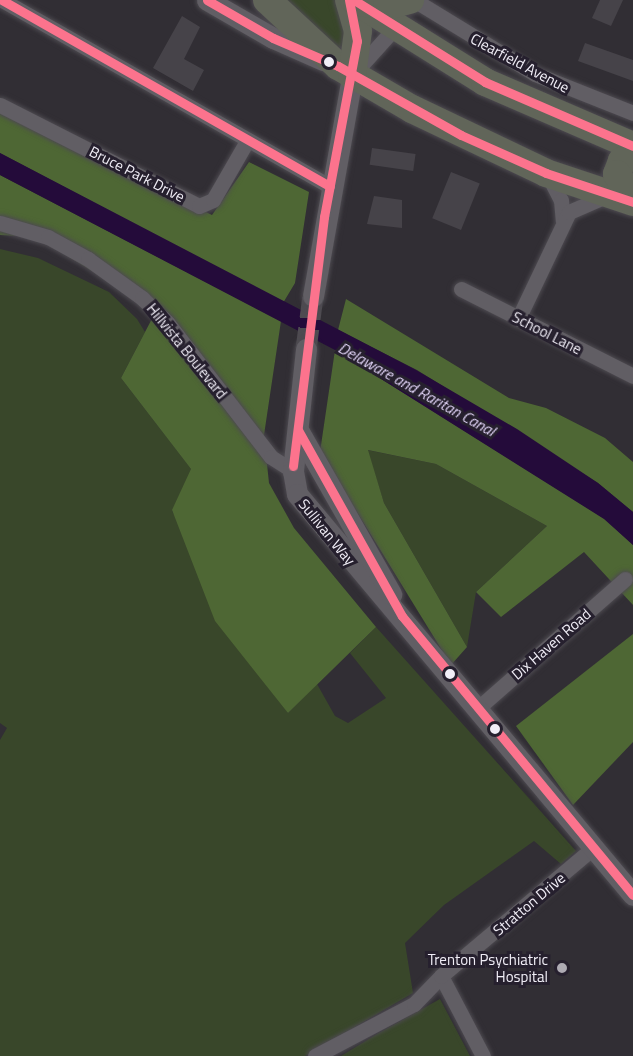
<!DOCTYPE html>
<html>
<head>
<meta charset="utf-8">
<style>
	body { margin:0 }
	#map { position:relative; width:633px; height:1056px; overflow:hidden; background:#312e34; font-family:"Titillium Web",sans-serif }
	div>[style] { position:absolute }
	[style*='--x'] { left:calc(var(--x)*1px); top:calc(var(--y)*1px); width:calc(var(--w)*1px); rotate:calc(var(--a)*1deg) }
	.green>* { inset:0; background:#39472a }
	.forest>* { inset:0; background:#4e6734 }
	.water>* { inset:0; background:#240b3a }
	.building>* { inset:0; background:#464349; transform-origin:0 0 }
	.secondary-tunnel>* { height:21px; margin-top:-10.5px; transform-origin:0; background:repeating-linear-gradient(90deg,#4e4b51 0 21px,transparent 0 31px) }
	.roads { filter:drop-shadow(0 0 2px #4d4a50) drop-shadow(0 0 2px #4d4a50) }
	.street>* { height:15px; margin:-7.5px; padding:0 7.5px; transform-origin:7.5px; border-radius:7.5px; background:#615e64 }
	.secondary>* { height:21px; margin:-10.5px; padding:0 10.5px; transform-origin:10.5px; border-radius:10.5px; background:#615e64 }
	.highway>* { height:28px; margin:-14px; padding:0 14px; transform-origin:14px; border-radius:14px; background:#616559 }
	.bus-1>* { height:9px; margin:-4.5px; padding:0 4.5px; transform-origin:4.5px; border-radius:4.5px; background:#fc738d }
	.dots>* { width:16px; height:16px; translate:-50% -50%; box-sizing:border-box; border:3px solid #26202e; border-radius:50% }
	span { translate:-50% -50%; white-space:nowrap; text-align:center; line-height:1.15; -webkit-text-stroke:6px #26202e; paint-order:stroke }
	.street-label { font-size:15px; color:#f1eef7 }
	.poi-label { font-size:15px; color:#f1eef7 }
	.right { translate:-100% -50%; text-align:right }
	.water-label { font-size:16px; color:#e0d3f6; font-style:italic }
</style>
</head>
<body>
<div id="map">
	<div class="green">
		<div style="clip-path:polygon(282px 0,336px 0,346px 13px,346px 61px)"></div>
		<div style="clip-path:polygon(0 249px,38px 258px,109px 292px,137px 319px,145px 332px,121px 378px,192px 470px,172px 511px,288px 713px,317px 684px,335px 716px,348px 723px,386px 698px,350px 653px,376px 627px,576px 851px,561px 864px,534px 841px,444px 905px,405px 943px,413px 993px,305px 1056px,0 1056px,0 740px,7px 728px,0 723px)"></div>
		<div style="clip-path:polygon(367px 450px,436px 464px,547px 526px,476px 592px,467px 647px,384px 503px)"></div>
		<div style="clip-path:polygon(440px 999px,470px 1056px,341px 1056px,377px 1034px)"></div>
	</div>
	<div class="forest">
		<div style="clip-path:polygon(0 111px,212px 215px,249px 162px,309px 192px,295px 283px,283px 303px,0 153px)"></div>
		<div style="clip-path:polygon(0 175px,281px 321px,264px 435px,269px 483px,294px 528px,376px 627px,288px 713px,215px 621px,172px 510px,191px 469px,121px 378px,156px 311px,37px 237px,0 235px)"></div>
		<div style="clip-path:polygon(346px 299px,509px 398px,546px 408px,605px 438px,633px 462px,633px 512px,598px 483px,417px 370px,338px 330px)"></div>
		<div style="clip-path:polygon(335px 350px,605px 519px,633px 545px,633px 605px,584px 552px,501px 617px,476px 592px,547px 526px,436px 464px,368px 450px,384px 503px,467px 647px,451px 665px,320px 452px)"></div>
		<div style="clip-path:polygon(633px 634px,633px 742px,573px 805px,516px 726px)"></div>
	</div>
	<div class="water">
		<div style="clip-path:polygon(0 153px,416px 370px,517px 429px,598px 483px,633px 512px,633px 545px,604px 519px,335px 350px,0 175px)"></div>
	</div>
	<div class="building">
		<div style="clip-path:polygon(600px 0,623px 0,611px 26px,592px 18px)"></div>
		<div style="clip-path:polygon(182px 16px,200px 27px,184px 59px,204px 70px,193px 91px,153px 68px)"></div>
		<div style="clip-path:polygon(585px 43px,633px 60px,633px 81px,578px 61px)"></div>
		<div style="left:372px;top:148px;width:44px;height:17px;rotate:8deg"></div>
		<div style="left:451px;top:172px;width:31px;height:50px;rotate:22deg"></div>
		<div style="clip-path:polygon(374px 196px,402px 200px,402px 228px,367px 224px)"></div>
	</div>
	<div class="secondary-tunnel">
		<div style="--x:306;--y:349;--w:53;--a:-82.5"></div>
	</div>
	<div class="roads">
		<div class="street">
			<div style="--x:2;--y:0;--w:377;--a:29.6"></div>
			<div style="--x:414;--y:0;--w:142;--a:31.4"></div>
			<div style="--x:535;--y:74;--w:105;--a:21.7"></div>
			<div style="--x:356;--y:71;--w:66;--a:-48.1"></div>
			<div style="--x:0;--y:105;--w:223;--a:26.9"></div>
			<div style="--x:199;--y:206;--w:15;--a:-23"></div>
			<div style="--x:213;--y:200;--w:68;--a:-60"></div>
			<div style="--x:548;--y:175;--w:28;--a:63"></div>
			<div style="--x:561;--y:200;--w:21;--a:85"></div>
			<div style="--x:0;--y:223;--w:50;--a:16.3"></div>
			<div style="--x:48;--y:237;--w:46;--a:28.8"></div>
			<div style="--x:88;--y:259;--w:67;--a:35.8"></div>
			<div style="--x:142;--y:298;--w:35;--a:44"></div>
			<div style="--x:167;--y:322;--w:170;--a:52.4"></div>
			<div style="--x:271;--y:457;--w:26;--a:32"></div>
			<div style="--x:461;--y:289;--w:193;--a:26.8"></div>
			<div style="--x:518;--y:319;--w:119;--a:-64.5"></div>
			<div style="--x:569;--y:212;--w:40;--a:-23.4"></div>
			<div style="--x:477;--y:709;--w:197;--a:-41.3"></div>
			<div style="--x:441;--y:976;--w:90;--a:62.3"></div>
			<div style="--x:315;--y:1056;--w:112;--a:-27.7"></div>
			<div style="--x:414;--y:1004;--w:39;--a:-46"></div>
			<div style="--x:441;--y:976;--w:199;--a:-40.1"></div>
		</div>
		<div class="secondary">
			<div style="--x:207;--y:0;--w:76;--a:29.9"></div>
			<div style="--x:273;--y:38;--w:55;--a:23.7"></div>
			<div style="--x:313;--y:296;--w:223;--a:-79.9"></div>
			<div style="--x:306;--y:349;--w:123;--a:96.1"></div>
			<div style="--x:293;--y:471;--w:23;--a:80"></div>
			<div style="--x:297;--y:494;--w:523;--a:50.04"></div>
			<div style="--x:298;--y:430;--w:189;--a:60.4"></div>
		</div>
		<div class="highway">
			<div style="--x:267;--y:0;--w:97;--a:42.9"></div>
			<div style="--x:338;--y:66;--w:86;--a:30.2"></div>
			<div style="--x:412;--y:109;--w:148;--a:25.5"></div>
			<div style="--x:546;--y:173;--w:92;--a:18.4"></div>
			<div style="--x:349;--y:0;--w:32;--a:74"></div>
			<div style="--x:358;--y:31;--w:45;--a:97.6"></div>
			<div style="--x:354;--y:0;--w:155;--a:32"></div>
			<div style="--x:485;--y:82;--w:161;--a:23.4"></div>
			<div style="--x:357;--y:2;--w:30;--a:8"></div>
			<div style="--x:387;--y:6;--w:24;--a:-15"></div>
			<div style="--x:633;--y:155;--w:13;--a:151"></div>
			<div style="--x:622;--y:161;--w:14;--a:111"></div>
			<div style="--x:617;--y:174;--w:31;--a:59"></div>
		</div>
	</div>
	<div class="bus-1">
		<div style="--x:2;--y:0;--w:377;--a:29.6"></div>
		<div style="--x:207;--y:0;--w:76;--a:29.9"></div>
		<div style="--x:273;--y:38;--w:71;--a:23.3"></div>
		<div style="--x:338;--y:66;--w:141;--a:29.3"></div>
		<div style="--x:461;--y:135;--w:93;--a:24.1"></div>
		<div style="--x:546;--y:173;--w:92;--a:18.4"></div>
		<div style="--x:354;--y:0;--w:155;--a:32"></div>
		<div style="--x:485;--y:82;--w:161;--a:23.4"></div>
		<div style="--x:298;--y:430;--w:213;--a:60.8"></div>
		<div style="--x:402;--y:616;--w:362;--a:50.4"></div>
		<div style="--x:293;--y:466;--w:251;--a:-82.9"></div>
		<div style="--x:324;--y:217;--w:179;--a:-79.4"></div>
		<div style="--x:357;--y:41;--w:42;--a:-101"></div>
	</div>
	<div class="dots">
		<div style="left:329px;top:62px;background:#f1eef7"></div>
		<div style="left:450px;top:674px;background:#f1eef7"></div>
		<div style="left:495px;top:729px;background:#f1eef7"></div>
		<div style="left:562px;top:968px;background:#aeabb3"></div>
	</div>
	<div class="street-label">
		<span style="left:520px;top:63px;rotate:28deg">Clearfield Avenue</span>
		<span style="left:137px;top:174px;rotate:27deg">Bruce Park Drive</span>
		<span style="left:547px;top:333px;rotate:27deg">School Lane</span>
		<span style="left:187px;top:351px;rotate:51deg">Hillvista Boulevard</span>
		<span style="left:327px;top:532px;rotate:51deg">Sullivan Way</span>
		<span style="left:551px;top:644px;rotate:-41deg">Dix Haven Road</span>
		<span style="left:529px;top:904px;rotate:-40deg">Stratton Drive</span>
	</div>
	<div class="poi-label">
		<span class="right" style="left:548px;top:968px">Trenton Psychiatric<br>Hospital</span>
	</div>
	<div class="water-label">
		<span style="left:417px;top:389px;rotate:29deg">Delaware and Raritan Canal</span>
	</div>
</div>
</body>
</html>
